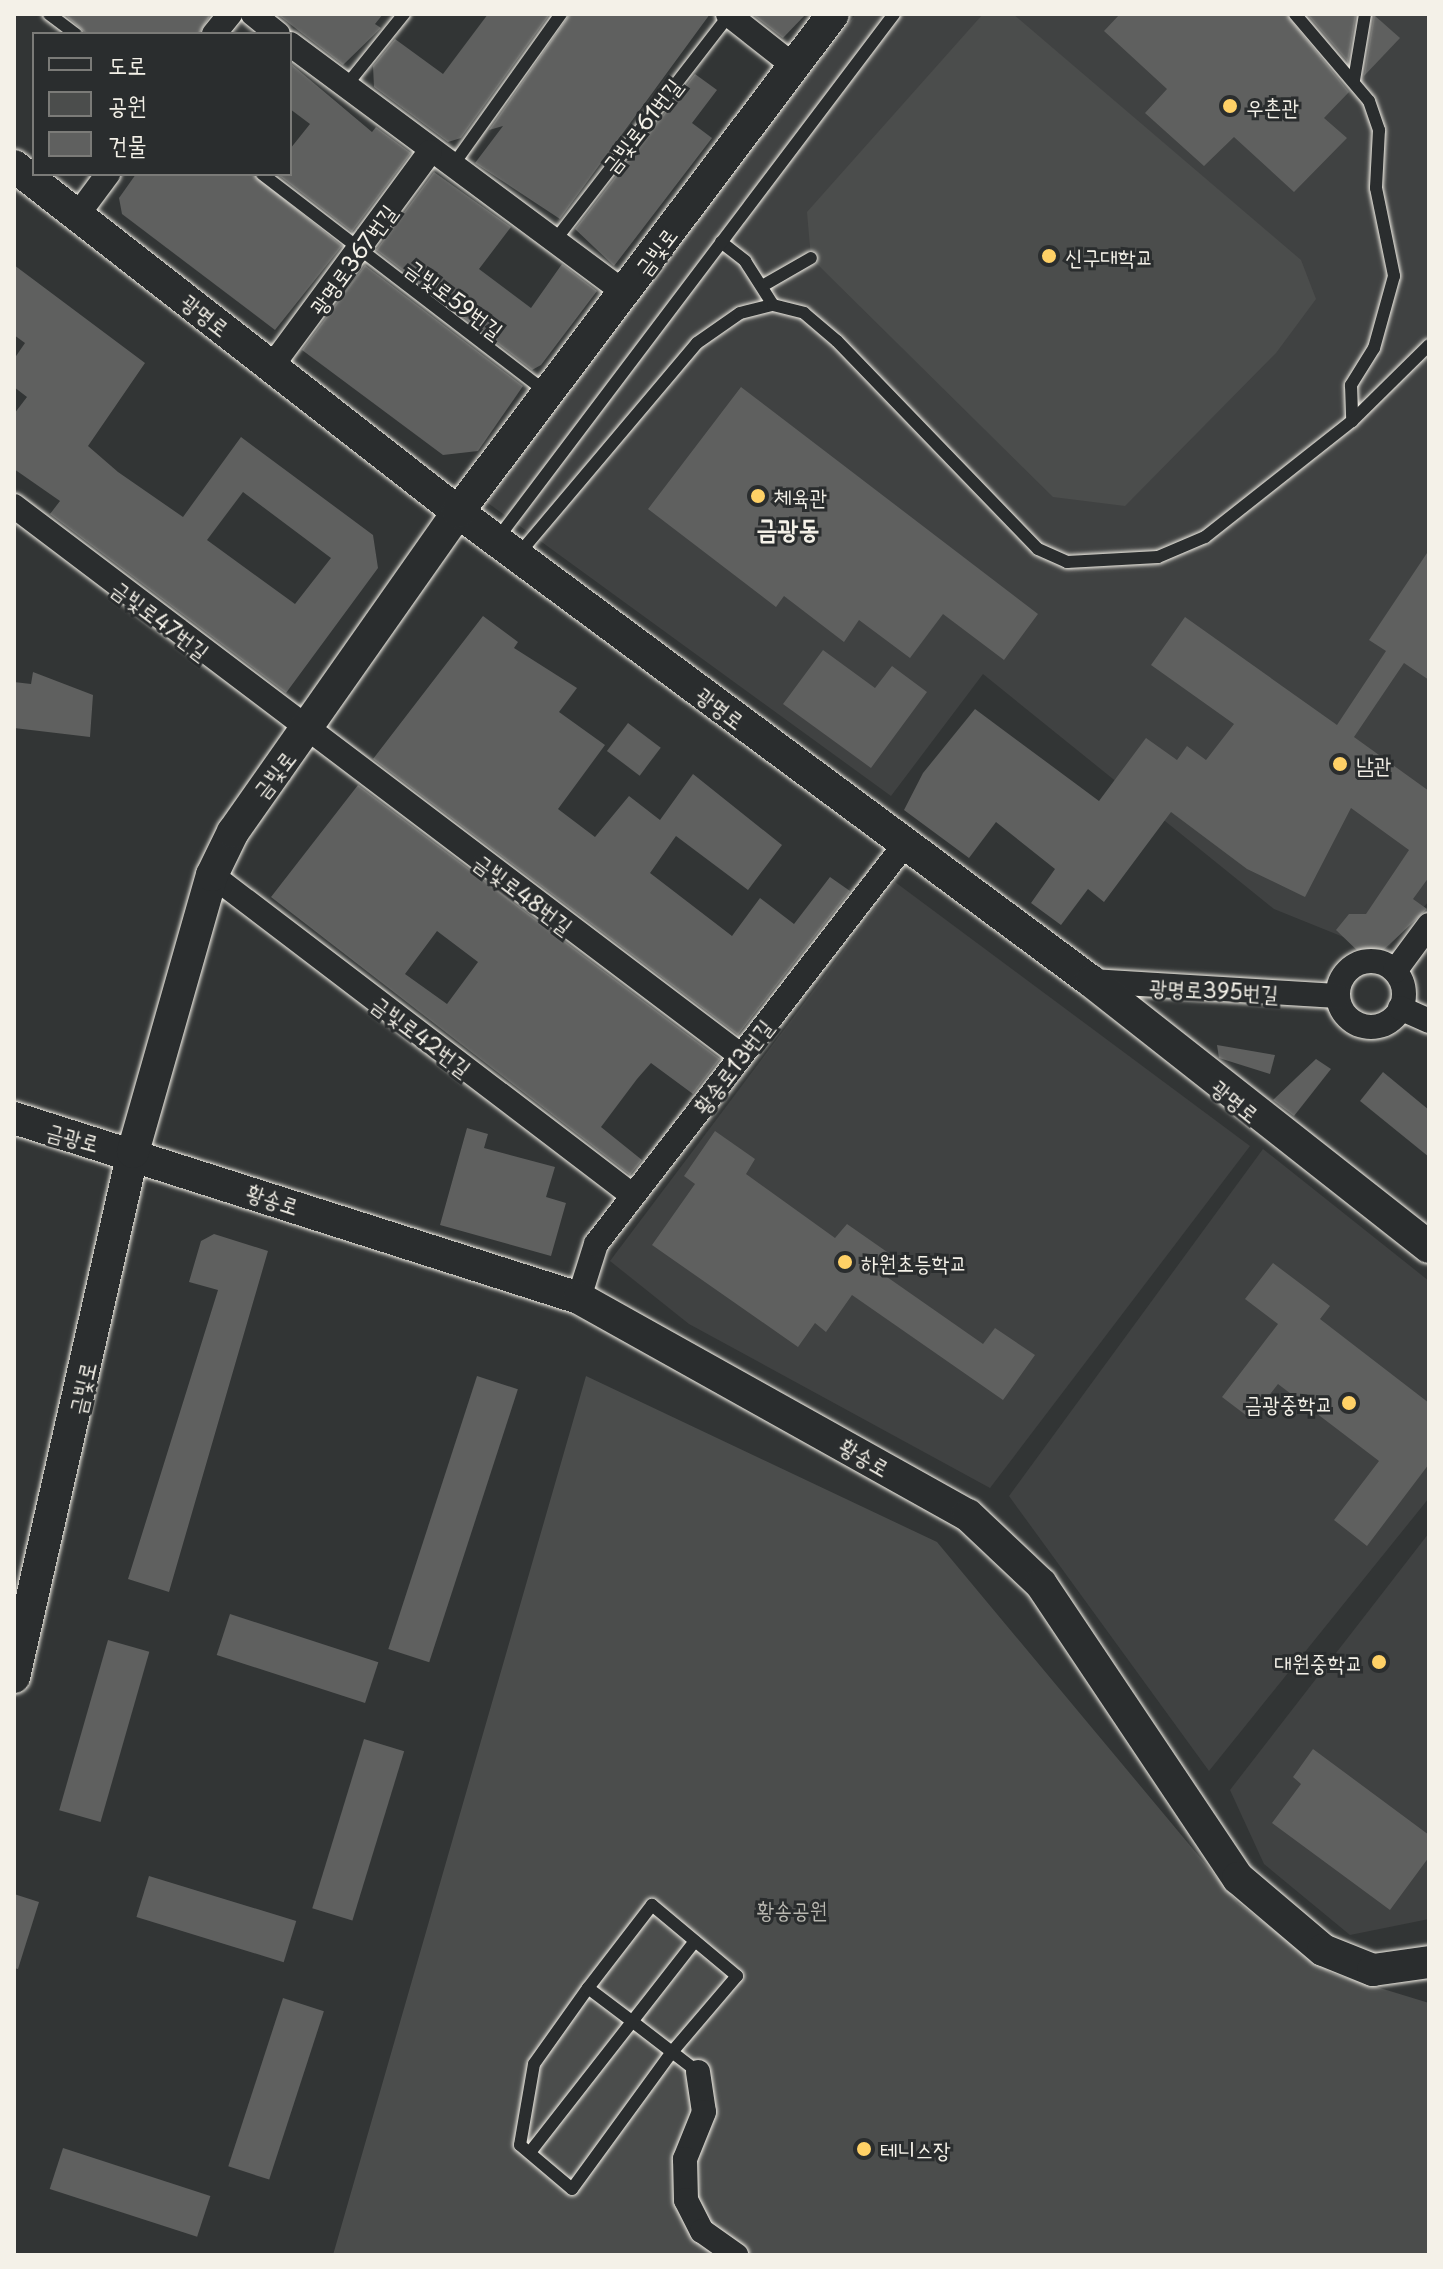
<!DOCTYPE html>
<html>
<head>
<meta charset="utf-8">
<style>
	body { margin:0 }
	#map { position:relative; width:1443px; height:2269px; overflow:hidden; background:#323535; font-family:"Playpen Sans","Poor Story",sans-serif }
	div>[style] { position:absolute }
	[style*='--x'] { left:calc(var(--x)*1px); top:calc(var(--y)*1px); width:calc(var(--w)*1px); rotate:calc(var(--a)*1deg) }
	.built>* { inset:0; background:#404242 }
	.green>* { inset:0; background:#4b4d4c }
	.building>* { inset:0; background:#5f605f; transform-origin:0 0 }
	.roads { filter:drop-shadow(0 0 2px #f4f1e8) drop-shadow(0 0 2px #f4f1e8) }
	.lane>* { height:12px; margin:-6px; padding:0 6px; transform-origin:6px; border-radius:6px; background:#2a2d2e }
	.street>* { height:24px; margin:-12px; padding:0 12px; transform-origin:12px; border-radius:12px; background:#2a2d2e }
	.street>.ring { margin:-12px; padding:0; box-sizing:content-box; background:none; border:24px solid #2a2d2e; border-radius:50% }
	.secondary>* { height:32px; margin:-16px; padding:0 16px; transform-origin:16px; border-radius:16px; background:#2a2d2e }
	.dots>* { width:22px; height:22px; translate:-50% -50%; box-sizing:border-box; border:4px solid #2a2d2e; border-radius:50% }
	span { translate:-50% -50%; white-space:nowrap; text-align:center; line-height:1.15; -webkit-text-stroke:6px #2a2d2e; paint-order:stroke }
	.poi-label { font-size:22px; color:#f4f1e8 }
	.left { translate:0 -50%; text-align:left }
	.right { translate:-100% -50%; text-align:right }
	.street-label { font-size:22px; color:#f4f1e8 }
	.park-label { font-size:22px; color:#b9b8b1 }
	.quarter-label { font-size:26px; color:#f4f1e8; font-weight:700 }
	.frame { position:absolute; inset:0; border:16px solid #f4f1e8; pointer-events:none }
	.legend { position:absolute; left:32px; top:32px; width:260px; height:144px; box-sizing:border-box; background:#2a2d2e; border:2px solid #7b7b78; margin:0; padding:10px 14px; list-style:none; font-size:24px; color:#f4f1e8 }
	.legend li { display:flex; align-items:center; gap:16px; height:40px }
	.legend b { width:40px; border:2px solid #7b7b78 }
</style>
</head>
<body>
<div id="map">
	<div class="built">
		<div style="clip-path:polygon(856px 14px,1429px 14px,1429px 901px,1383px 953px,1274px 909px,983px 674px,891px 796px,481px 498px)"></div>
		<div style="clip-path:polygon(895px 882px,1250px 1146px,990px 1488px,689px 1324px,610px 1261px)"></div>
		<div style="clip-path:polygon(1263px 1149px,1429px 1281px,1429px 1498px,1209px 1771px,1009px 1496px)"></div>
		<div style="clip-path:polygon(1429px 1533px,1429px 1919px,1350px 1935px,1264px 1864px,1230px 1790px)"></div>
	</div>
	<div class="green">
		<div style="clip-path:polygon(983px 14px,1013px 14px,1301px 260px,1316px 299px,1276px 353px,1125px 506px,1053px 497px,811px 258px,807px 212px)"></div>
		<div style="clip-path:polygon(586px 1376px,937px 1542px,1238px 1903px,1331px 1973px,1429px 2003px,1429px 2255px,333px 2255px)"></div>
	</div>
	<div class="building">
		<div style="clip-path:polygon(64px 14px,211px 14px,199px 34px,87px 34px)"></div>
		<div style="clip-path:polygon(277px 14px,383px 14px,375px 24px,381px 28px,343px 65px)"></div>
		<div style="clip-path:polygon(488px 14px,550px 14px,461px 138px,448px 142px,374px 87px,373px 66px,395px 39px,443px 74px)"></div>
		<div style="clip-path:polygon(570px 14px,710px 14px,560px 219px,475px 163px,503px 126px,489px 130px)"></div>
		<div style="clip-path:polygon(752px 14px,806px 14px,783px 38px)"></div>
		<div style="clip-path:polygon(1120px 14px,1286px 14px,1349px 92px,1324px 118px,1347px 138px,1294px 192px,1234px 137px,1204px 166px,1145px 113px,1167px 89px,1104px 31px)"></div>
		<div style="clip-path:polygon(1307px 14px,1356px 14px,1348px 62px)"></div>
		<div style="clip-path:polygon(1374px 15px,1400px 38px,1364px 76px)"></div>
		<div style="clip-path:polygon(290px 63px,372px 132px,376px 127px,411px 153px,352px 232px,277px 174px,290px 174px,290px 149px,310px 124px,290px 109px)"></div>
		<div style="clip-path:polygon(695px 74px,717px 90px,692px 123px,712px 138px,614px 266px,575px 229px)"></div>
		<div style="clip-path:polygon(434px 172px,511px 227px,479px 269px,531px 308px,562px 264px,597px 291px,541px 365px,532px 370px,376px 250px)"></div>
		<div style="clip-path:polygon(136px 174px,253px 174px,342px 246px,275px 330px,122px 214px,119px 198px)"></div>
		<div style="clip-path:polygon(evenodd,14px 265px,145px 363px,88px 446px,118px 472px,183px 517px,241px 437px,373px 535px,378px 568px,286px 693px,50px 514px,60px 501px,14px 469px,14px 414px,27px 397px,14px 387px,14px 359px,25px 343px,14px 335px,14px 265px,243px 492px,331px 558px,295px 604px,207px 540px,243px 492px)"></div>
		<div style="clip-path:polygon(365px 265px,523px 386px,478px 451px,443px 455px,302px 350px)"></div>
		<div style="clip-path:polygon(741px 387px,1038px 614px,1004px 660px,943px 614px,910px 658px,859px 620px,844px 642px,784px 596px,776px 607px,648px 509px)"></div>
		<div style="clip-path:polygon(1429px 550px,1429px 680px,1404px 663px,1354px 737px,1429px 791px,1429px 877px,1413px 899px,1427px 909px,1376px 957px,1363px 956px,1336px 930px,1349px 914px,1366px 914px,1409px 850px,1351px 808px,1305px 897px,1247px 869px,1171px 812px,1104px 902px,1088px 889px,1061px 925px,1031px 903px,1055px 869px,996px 822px,969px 858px,904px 810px,923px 773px,975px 709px,1099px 801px,1146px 738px,1177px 760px,1187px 746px,1206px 760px,1234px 724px,1151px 665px,1185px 617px,1337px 725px,1386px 651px,1369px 640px)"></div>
		<div style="clip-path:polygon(483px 616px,518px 642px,514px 648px,577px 688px,559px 712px,605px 745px,558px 809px,595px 837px,629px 796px,660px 820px,693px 774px,782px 845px,748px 890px,676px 836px,650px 873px,732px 936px,760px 898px,794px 924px,830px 877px,850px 891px,738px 1035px,373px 759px)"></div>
		<div style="clip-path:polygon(823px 650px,875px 688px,892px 666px,927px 692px,871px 768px,783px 704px)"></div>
		<div style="clip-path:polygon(33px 672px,93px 695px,90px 737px,14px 728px,14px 682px,31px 684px)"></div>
		<div style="left:628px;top:723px;width:41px;height:35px;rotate:37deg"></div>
		<div style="clip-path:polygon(evenodd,358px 785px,720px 1059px,693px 1094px,651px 1063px,637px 1079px,601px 1127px,642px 1160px,630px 1175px,271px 897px,358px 785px,437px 931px,478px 962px,447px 1004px,405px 974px,437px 931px)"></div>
		<div style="clip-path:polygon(1217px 1045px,1275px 1055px,1270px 1074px,1219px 1058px)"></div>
		<div style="clip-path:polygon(1316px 1059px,1331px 1069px,1294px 1116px,1273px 1100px)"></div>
		<div style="clip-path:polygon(1383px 1072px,1429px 1110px,1429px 1157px,1360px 1101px)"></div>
		<div style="clip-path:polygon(467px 1128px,488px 1134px,484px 1148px,555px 1167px,546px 1197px,566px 1203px,551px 1256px,440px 1225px)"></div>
		<div style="clip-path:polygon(715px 1131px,755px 1159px,746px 1174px,835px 1238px,847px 1224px,890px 1254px,877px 1270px,983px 1344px,995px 1328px,1035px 1355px,1003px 1400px,852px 1295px,826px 1332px,815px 1323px,798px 1347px,652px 1245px,695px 1184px,684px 1176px)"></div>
		<div style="clip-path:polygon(214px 1234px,268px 1251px,169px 1592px,128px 1579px,218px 1290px,189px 1282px,201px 1241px)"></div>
		<div style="clip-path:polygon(1273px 1263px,1330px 1306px,1320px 1319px,1429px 1403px,1429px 1464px,1367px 1546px,1334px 1520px,1379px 1461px,1278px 1384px,1251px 1419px,1222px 1397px,1278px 1324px,1245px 1299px)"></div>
		<div style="left:477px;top:1376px;width:43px;height:287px;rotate:18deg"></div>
		<div style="left:230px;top:1614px;width:156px;height:43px;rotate:18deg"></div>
		<div style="left:108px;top:1640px;width:43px;height:177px;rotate:16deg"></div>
		<div style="left:364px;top:1739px;width:42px;height:177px;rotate:17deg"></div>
		<div style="clip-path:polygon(1313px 1749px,1429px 1835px,1429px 1857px,1390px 1910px,1272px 1823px,1301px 1784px,1293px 1777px)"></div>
		<div style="left:149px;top:1876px;width:154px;height:43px;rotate:17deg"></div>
		<div style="clip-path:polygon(14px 1894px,39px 1902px,18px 1969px,14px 1968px)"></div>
		<div style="left:283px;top:1998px;width:43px;height:177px;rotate:18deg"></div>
		<div style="left:63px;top:2148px;width:155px;height:43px;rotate:18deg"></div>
	</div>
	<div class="roads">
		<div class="lane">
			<div style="--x:49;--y:14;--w:34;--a:37"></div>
			<div style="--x:1295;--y:14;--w:114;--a:49.6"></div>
			<div style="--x:1369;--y:101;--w:31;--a:71"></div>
			<div style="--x:1379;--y:130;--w:58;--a:93"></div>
			<div style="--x:1376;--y:188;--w:90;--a:78.4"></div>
			<div style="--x:1394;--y:276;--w:75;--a:105.5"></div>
			<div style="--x:1374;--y:348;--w:44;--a:121.9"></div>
			<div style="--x:1351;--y:385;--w:36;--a:88"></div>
			<div style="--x:1354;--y:80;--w:67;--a:-80.5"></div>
			<div style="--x:345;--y:87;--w:94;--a:-51.1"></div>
			<div style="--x:456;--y:161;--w:181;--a:-54.5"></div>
			<div style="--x:262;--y:174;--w:358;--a:37.5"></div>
			<div style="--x:556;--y:239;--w:283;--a:-52.3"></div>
			<div style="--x:721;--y:242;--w:31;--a:38"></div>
			<div style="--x:745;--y:261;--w:52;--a:57.5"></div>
			<div style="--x:764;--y:285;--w:54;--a:-29.9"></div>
			<div style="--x:498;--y:538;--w:657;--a:-52.92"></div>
			<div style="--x:517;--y:556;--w:279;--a:-49.8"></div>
			<div style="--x:697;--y:343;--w:52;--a:-34.9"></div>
			<div style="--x:740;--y:313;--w:34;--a:-14"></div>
			<div style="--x:773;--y:305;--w:32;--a:14"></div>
			<div style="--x:804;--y:313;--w:43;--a:40.3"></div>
			<div style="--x:837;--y:341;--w:289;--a:46"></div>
			<div style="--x:1038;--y:549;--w:32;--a:24"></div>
			<div style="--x:1067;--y:562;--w:91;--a:-3.1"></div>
			<div style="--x:1158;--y:557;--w:51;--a:-23.1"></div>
			<div style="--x:1205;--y:537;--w:187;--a:-38.3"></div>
			<div style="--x:1352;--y:421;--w:108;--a:-44.6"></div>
			<div style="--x:588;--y:1988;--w:93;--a:125.4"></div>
			<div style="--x:534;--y:2064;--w:82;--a:99.8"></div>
			<div style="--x:520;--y:2145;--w:68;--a:40.2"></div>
			<div style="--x:572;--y:2189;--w:170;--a:-53.9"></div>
			<div style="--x:672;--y:2052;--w:100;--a:-49.5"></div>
			<div style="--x:737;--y:1976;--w:111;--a:-140.1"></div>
			<div style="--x:652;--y:1905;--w:105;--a:127.6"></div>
			<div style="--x:588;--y:1988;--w:56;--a:37.1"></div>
			<div style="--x:633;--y:2022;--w:82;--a:37.6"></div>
			<div style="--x:531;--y:2151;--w:266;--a:-52"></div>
		</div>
		<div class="street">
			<div style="--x:253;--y:14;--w:32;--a:39"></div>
			<div style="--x:728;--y:14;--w:85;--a:38.3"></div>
			<div style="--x:214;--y:34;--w:26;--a:-51"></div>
			<div style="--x:290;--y:44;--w:416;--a:36.6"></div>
			<div style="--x:79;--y:213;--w:49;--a:-53.4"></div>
			<div style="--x:272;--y:366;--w:266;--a:-53.6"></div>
			<div style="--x:14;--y:506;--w:910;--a:37.1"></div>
			<div style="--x:212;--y:875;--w:528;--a:37.3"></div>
			<div class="ring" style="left:1338px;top:961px;width:42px;height:42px"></div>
			<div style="--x:1395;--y:971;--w:57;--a:-53.5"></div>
			<div style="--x:1091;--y:981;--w:247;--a:3.5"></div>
			<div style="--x:1400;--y:1008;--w:32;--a:24"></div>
			<div style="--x:579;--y:1298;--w:57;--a:-72.5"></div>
			<div style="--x:596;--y:1244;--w:505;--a:-52.31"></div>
			<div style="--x:698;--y:2072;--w:40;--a:81.5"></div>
			<div style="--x:704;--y:2112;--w:51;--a:112"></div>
			<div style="--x:685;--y:2159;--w:41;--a:88.6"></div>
			<div style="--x:686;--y:2200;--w:35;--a:63"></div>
			<div style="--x:702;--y:2231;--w:42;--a:35.2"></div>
		</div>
		<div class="secondary">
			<div style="--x:14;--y:166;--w:563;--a:37.93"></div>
			<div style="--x:458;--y:512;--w:788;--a:36.54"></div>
			<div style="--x:1091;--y:981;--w:430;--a:38.2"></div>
			<div style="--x:14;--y:1118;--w:593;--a:17.67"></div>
			<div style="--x:579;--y:1298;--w:445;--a:29.2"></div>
			<div style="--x:968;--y:1515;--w:100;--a:43.4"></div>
			<div style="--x:1041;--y:1584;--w:354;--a:56.2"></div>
			<div style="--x:1238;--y:1878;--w:111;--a:40.3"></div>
			<div style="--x:1323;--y:1950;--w:54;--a:21.8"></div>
			<div style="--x:1373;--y:1970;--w:57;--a:-8.1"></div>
			<div style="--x:14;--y:1677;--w:538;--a:-77.23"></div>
			<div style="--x:133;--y:1152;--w:288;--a:-74.1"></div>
			<div style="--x:212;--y:875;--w:48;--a:-64"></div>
			<div style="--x:233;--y:832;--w:391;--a:-54.9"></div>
			<div style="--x:458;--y:512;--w:623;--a:-53.02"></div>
		</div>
	</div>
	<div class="dots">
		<div style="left:1230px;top:106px;background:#ffd166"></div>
		<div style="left:1049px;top:256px;background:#ffd166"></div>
		<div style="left:758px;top:496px;background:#ffd166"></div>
		<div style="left:1340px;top:764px;background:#ffd166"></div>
		<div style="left:845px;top:1262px;background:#ffd166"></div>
		<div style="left:1349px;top:1403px;background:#ffd166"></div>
		<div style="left:1379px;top:1662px;background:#ffd166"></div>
		<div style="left:864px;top:2149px;background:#ffd166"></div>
	</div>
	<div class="poi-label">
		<span class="left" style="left:1246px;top:106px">우촌관</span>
		<span class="left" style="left:1065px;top:256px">신구대학교</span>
		<span class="left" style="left:774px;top:496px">체육관</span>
		<span class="left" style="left:1356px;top:764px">남관</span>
		<span class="left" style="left:861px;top:1262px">하원초등학교</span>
		<span class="right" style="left:1333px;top:1403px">금광중학교</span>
		<span class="right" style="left:1363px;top:1662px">대원중학교</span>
		<span class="left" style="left:880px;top:2149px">테니스장</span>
	</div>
	<div class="street-label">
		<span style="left:641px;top:125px;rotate:-52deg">금빛로61번길</span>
		<span style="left:655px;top:251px;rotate:-53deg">금빛로</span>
		<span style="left:352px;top:259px;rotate:-54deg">광명로367번길</span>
		<span style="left:455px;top:298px;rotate:37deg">금빛로59번길</span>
		<span style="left:206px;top:314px;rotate:38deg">광명로</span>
		<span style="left:161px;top:619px;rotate:37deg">금빛로47번길</span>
		<span style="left:721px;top:707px;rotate:37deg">광명로</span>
		<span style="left:273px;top:774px;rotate:-52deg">금빛로</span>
		<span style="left:524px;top:893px;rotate:37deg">금빛로48번길</span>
		<span style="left:1214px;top:989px;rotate:3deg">광명로395번길</span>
		<span style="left:422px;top:1035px;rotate:37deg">금빛로42번길</span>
		<span style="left:732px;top:1066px;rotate:-52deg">황송로13번길</span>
		<span style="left:1236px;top:1100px;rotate:39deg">광명로</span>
		<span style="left:73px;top:1136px;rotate:15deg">금광로</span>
		<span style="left:273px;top:1198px;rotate:18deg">황송로</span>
		<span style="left:81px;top:1388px;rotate:-77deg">금빛로</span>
		<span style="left:865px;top:1456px;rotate:30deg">황송로</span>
	</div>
	<div class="park-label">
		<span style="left:792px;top:1909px">황송공원</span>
	</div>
	<div class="quarter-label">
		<span style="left:788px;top:528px">금광동</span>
	</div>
	<div class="frame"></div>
	<ul class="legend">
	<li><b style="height:10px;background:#2a2d2e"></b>도로</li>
	<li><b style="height:22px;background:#4b4d4c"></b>공원</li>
	<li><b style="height:22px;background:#5f605f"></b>건물</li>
	</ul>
</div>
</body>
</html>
